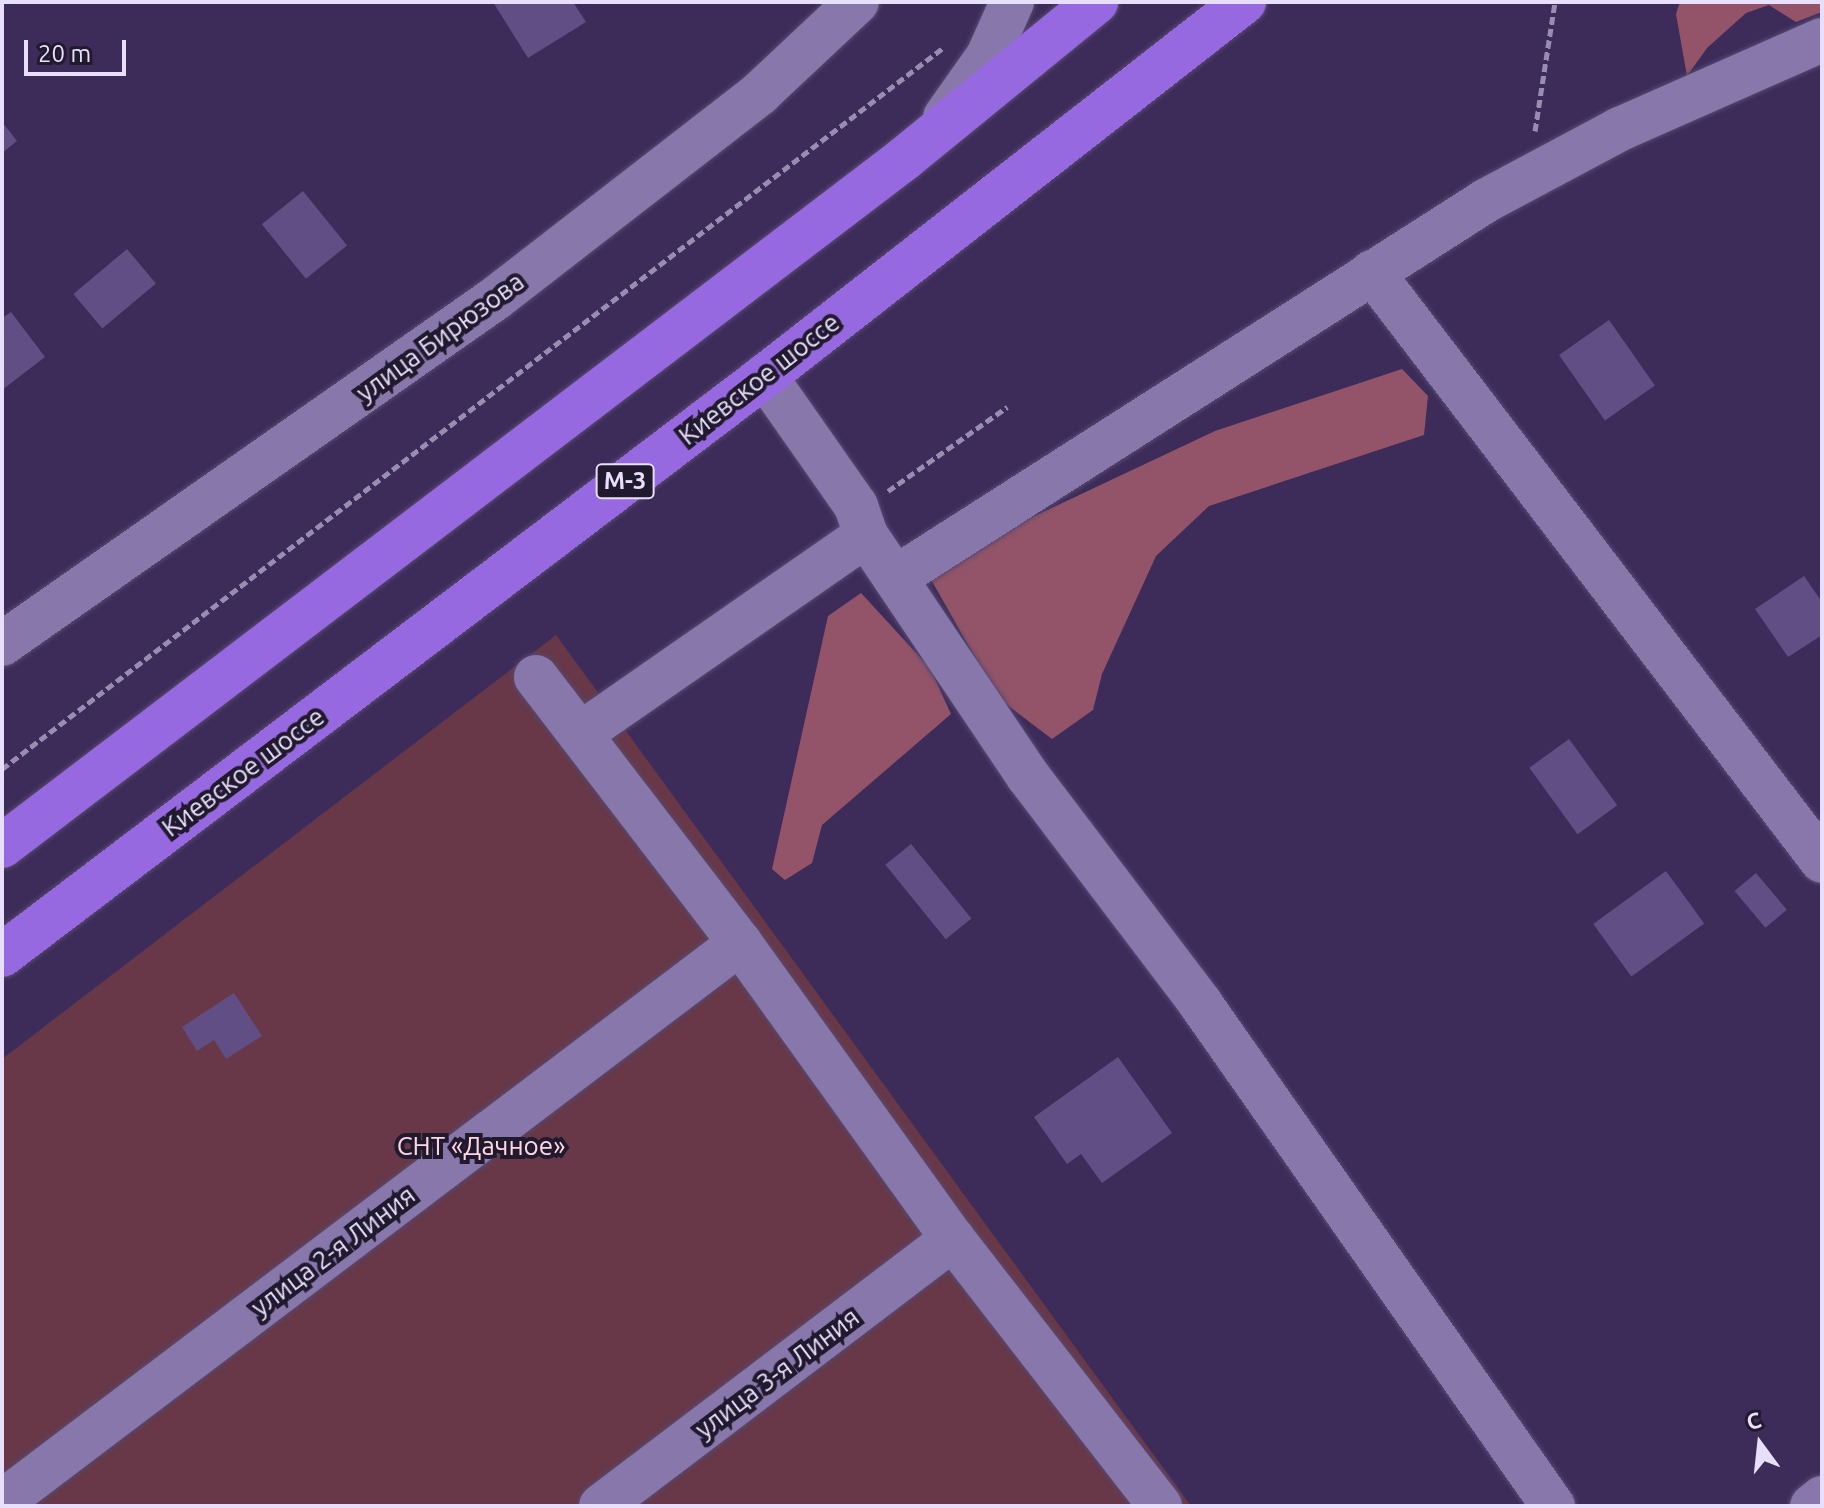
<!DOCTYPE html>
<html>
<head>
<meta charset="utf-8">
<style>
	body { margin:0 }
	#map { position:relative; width:1824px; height:1508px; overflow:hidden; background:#3d2c5a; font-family:Ubuntu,sans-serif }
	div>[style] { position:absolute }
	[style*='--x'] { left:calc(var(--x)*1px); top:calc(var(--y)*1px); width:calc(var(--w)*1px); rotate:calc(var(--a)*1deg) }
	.green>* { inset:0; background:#683848 }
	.forest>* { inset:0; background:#935469 }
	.building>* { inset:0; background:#614e84; transform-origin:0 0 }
	.path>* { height:5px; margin-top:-2.5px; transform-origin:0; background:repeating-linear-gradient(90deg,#988cb0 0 8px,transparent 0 12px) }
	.roads { filter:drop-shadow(0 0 2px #57486f) drop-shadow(0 0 2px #57486f) }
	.minor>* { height:44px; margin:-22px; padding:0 22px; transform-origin:22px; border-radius:22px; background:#87a }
	.highway>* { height:44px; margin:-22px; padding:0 22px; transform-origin:22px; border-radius:22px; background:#9769e0 }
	span { translate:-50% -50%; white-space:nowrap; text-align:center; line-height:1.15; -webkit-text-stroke:8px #211a2e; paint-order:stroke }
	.shield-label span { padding:2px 6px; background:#211a2e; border:2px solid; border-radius:6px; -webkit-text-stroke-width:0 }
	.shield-label { font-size:24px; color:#e7dffb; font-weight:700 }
	.street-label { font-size:26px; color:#e7dffb }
	.park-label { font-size:26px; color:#ffd6e2 }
	.frame { position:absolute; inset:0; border:4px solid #e7dffb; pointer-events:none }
	.north { position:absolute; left:1720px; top:1404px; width:80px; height:80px; -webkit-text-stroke:6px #211a2e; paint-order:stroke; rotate:345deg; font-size:22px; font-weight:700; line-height:32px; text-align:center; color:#e7dffb }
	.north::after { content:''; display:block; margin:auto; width:28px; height:36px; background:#e7dffb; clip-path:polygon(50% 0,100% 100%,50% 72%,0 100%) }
	.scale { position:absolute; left:24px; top:40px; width:102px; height:36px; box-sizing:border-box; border:4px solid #e7dffb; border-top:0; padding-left:10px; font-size:24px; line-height:28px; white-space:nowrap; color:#e7dffb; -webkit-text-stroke:6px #211a2e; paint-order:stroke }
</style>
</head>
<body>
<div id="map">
	<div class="green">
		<div style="clip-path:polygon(556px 635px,1191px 1506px,2px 1506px,2px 1059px)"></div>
	</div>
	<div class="forest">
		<div style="clip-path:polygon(1680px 2px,1822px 2px,1822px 12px,1796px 22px,1769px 5px,1746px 13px,1707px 48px,1687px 76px,1676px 14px)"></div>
		<div style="clip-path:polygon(1402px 369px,1428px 396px,1424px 435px,1209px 506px,1156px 556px,1102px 674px,1093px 710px,1052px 739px,998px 698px,929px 576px,935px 563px,1215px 431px)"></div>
		<div style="clip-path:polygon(861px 593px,930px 668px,951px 714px,822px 825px,812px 863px,785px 880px,772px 869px,828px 616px)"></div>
	</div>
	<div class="building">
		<div style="clip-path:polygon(493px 2px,573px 2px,586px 22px,528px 58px)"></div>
		<div style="clip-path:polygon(2px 122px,17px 141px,2px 153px)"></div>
		<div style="left:303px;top:191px;width:70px;height:53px;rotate:51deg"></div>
		<div style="left:127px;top:249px;width:45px;height:70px;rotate:50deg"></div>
		<div style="clip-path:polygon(11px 312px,45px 357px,2px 390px,2px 318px)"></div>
		<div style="left:1609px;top:320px;width:80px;height:61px;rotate:55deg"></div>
		<div style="clip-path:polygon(1804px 576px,1822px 602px,1822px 635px,1788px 657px,1755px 609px)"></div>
		<div style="left:1569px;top:739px;width:82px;height:49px;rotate:54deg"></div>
		<div style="left:911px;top:844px;width:96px;height:33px;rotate:51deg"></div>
		<div style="left:1666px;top:871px;width:65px;height:90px;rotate:54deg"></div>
		<div style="left:1756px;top:873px;width:48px;height:28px;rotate:50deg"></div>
		<div style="clip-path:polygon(234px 993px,262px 1036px,226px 1059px,214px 1040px,197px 1051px,182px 1027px)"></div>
		<div style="clip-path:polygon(1118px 1057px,1172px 1133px,1102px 1183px,1081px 1154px,1067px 1164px,1034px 1117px)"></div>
	</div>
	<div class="path">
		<div style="--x:1535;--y:131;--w:131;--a:-81.2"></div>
		<div style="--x:888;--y:491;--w:146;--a:-35.2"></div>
		<div style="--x:2;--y:769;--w:1187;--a:-37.47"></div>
	</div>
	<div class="roads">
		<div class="minor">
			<div style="--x:945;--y:117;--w:75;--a:-54.8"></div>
			<div style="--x:988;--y:56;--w:59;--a:-66"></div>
			<div style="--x:1372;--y:272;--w:741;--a:52.62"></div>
			<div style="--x:866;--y:535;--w:290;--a:56.1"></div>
			<div style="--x:1028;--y:776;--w:285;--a:52.8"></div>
			<div style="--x:1200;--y:1003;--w:615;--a:54.94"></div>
			<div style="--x:895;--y:578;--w:702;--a:-32.56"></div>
			<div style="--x:1487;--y:200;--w:151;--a:-28.1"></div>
			<div style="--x:1620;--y:129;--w:221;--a:-23.8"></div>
			<div style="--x:2;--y:644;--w:603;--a:-35.01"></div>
			<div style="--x:496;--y:298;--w:334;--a:-37.8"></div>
			<div style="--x:760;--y:93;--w:133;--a:-43.2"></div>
			<div style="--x:536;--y:677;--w:335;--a:52.5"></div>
			<div style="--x:740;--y:943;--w:365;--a:54.3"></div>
			<div style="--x:953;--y:1239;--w:338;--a:52.2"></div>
			<div style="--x:580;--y:734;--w:348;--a:-34.8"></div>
			<div style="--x:866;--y:535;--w:31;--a:-109"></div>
			<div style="--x:856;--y:506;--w:159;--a:-125"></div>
			<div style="--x:2;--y:1502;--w:926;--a:-37.14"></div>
			<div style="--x:601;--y:1506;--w:442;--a:-37.2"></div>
			<div style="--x:1812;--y:1506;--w:13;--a:-39"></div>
		</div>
		<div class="highway">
			<div style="--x:2;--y:846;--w:1135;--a:-37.3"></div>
			<div style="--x:905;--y:158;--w:247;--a:-39.2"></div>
			<div style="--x:2;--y:955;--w:958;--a:-37.19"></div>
			<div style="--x:765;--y:376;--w:608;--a:-37.98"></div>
		</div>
	</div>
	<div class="shield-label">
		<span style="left:625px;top:481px">М-3</span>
	</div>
	<div class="street-label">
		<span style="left:440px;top:337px;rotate:-36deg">улица Бирюзова</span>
		<span style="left:759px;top:379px;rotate:-38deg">Киевское шоссе</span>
		<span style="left:243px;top:772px;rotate:-37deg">Киевское шоссе</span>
		<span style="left:333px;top:1251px;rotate:-37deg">улица 2-я Линия</span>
		<span style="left:777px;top:1373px;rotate:-37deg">улица 3-я Линия</span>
	</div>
	<div class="park-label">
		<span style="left:481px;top:1146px">СНТ «Дачное»</span>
	</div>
	<div class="frame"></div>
	<div class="north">С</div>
	<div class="scale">20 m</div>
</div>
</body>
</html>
